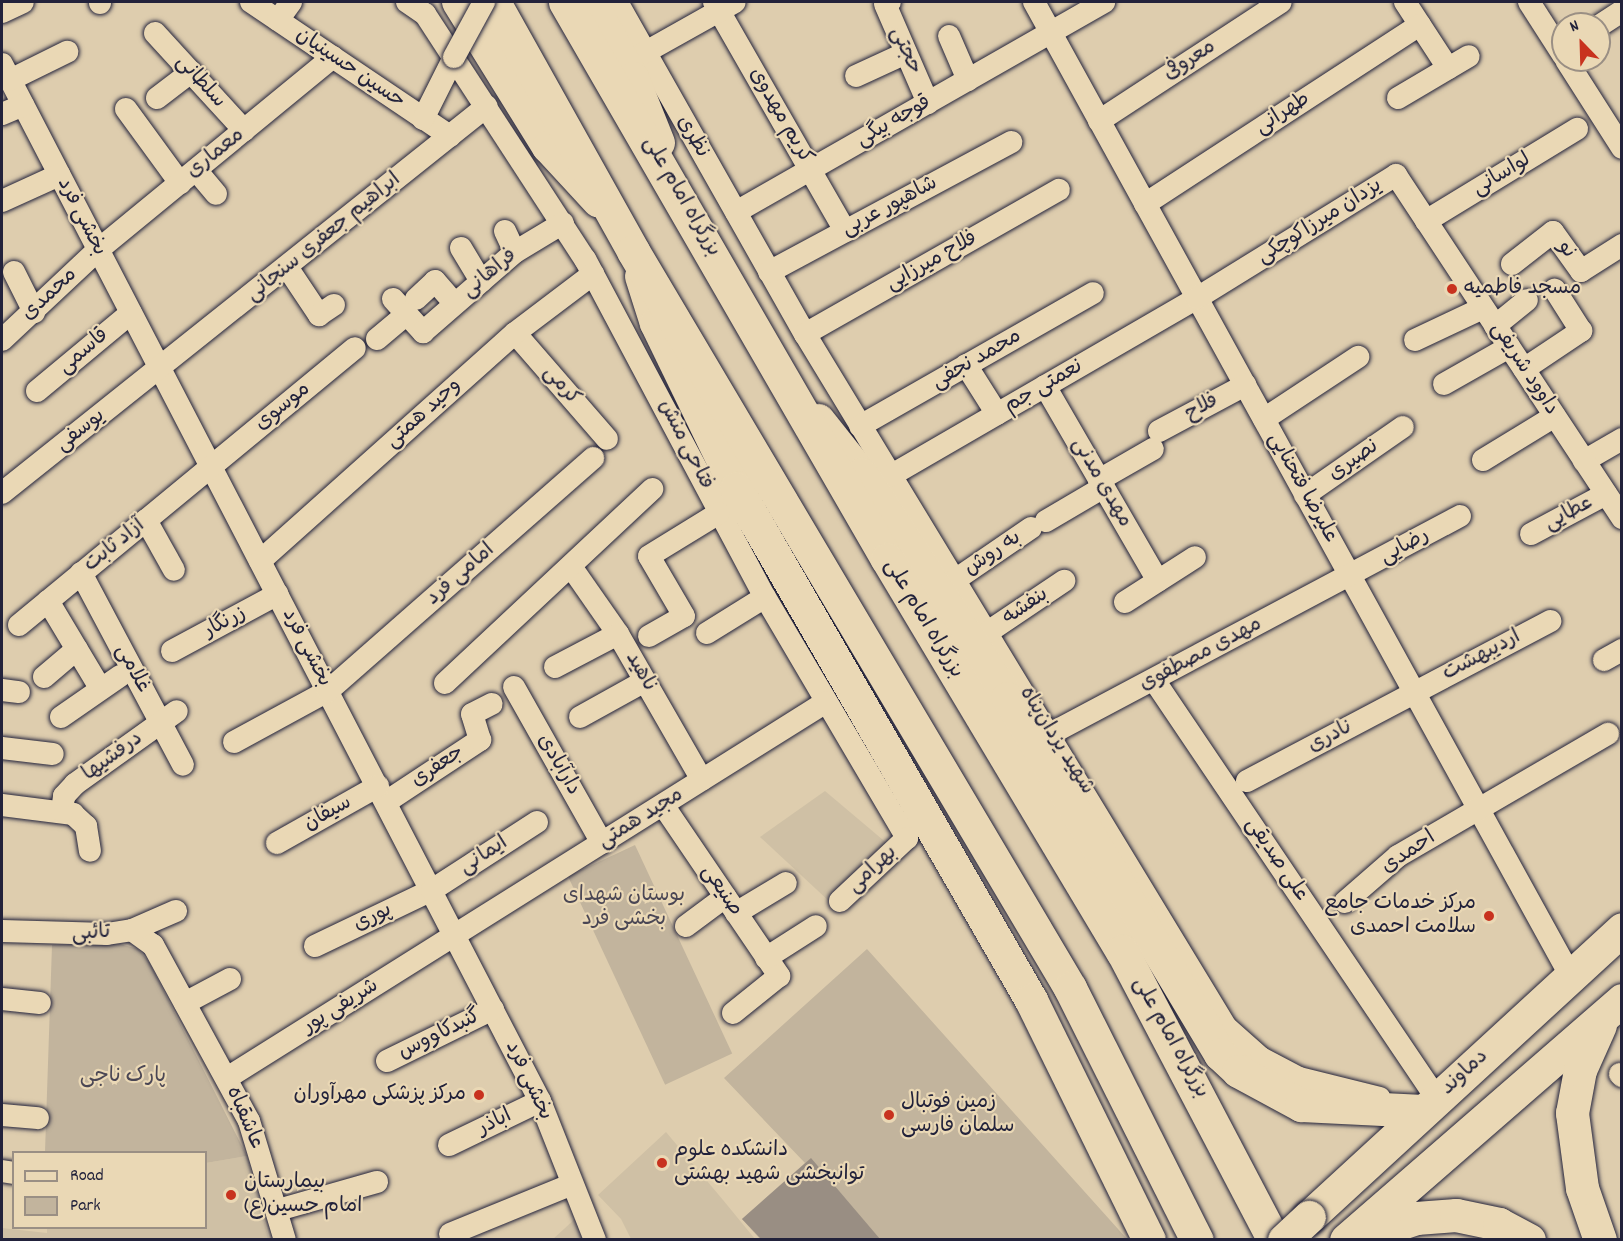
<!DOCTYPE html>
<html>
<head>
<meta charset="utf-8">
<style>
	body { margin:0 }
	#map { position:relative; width:1623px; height:1241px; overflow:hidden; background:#decdae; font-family:Dekko,"Playpen Sans Arabic",sans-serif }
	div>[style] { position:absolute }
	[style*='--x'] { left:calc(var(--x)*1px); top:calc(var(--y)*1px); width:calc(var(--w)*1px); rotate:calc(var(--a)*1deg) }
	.built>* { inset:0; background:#cfc0a5 }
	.green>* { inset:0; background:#c2b49d; transform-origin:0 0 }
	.water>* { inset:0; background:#998e83 }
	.roads { filter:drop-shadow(0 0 2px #22223b) drop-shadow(0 0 2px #22223b) }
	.minor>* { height:22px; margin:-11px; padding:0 11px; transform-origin:11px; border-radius:11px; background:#ead8b5 }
	.secondary>* { height:32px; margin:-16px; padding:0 16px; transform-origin:16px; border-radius:16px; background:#ead8b5 }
	.primary>* { height:33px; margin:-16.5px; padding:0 16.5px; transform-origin:16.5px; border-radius:16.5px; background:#ead8b5 }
	.trunk>* { height:33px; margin:-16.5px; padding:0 16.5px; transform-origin:16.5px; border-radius:16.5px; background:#ead8b5 }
	.bridges { filter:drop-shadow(0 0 2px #22223b) drop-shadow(0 0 2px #22223b) }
	.minor-bridge>* { height:22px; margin:-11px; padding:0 11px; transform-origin:11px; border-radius:11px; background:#ead8b5 }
	.primary-bridge>* { height:33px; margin:-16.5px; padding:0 16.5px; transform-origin:16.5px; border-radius:16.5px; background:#ead8b5 }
	.dots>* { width:16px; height:16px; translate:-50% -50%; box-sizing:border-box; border:3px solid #ead8b5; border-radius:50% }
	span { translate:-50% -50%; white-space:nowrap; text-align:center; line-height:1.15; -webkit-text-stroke:4.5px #ead8b5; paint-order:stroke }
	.street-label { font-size:21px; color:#22223b }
	.poi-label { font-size:21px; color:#22223b }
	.left { translate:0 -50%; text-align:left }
	.right { translate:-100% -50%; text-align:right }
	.park-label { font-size:21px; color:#4a4654 }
	.frame { position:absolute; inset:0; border:3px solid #22223b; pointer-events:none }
	.legend { position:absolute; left:12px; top:1151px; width:195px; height:78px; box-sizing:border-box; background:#ead8b5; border:2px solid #9a8f84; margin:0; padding:8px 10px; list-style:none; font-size:18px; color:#22223b }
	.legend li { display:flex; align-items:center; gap:12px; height:30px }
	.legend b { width:30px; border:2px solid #9a8f84 }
	.north { position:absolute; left:1551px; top:12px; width:60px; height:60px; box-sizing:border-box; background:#ead8b5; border:2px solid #9a8f84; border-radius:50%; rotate:337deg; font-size:16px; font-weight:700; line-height:24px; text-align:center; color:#22223b }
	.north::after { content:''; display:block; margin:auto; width:21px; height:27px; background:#c8321e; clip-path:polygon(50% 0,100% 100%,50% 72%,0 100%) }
</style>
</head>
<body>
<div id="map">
	<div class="built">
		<div style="clip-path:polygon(825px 791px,889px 845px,831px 903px,760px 837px)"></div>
		<div style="clip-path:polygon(666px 1132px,723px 1200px,755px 1239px,631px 1239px,621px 1219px,598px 1195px)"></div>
		<div style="clip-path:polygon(247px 1156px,269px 1239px,2px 1239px,2px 1228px,47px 1233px,47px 1228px,206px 1228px,206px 1163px)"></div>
		<div style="clip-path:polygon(577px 1217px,586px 1240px,552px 1240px)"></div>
	</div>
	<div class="green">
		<div style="left:635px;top:845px;width:230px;height:74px;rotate:65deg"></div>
		<div style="clip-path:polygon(120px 944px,138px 949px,149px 962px,247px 1156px,206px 1163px,206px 1152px,45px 1152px,52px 945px)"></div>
		<div style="clip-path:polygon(867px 949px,1127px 1239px,760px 1239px,742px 1219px,805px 1163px,724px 1078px)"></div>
	</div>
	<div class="water">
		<div style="clip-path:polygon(811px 1158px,880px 1239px,761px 1239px,742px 1219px)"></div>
	</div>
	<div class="roads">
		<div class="minor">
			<div style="--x:100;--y:2;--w:1;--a:90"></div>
			<div style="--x:251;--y:2;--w:240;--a:34"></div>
			<div style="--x:407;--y:2;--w:22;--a:34"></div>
			<div style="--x:425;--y:14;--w:293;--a:56.9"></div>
			<div style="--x:585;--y:259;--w:383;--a:62"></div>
			<div style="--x:765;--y:597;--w:280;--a:59.5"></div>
			<div style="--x:907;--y:838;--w:92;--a:136.8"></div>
			<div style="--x:617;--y:2;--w:382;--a:60.5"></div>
			<div style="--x:805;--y:334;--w:811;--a:58.72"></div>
			<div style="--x:1226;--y:1027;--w:47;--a:41.5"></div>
			<div style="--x:1261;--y:1058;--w:43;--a:27.8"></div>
			<div style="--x:1299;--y:1078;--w:83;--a:13.9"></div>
			<div style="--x:714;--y:2;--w:264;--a:60.2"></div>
			<div style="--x:890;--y:2;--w:5;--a:158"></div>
			<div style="--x:885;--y:4;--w:108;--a:66.5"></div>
			<div style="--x:1034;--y:2;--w:1111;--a:61.15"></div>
			<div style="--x:1405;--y:2;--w:79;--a:56.9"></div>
			<div style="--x:1529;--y:2;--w:63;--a:57.3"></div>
			<div style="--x:2;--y:12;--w:23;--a:-25"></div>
			<div style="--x:278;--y:20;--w:22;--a:-54"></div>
			<div style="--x:1599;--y:26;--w:27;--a:-33"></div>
			<div style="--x:155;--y:33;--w:132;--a:47.5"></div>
			<div style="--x:949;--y:36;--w:48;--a:66.6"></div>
			<div style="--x:644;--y:53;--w:104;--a:-29.3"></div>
			<div style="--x:1566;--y:60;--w:104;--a:57.5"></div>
			<div style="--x:2;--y:64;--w:1168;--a:62.58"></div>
			<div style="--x:540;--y:1101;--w:149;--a:68.4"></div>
			<div style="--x:856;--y:76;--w:55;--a:-24.7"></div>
			<div style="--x:10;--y:80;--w:64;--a:-26.2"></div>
			<div style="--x:157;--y:98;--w:43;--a:-37.4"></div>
			<div style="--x:1398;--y:98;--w:82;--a:-30.6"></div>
			<div style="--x:126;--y:109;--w:92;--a:53.9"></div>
			<div style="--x:2;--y:114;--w:23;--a:-23"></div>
			<div style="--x:423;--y:119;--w:69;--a:-63.4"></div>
			<div style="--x:1099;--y:121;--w:217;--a:-33.2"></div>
			<div style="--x:196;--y:170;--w:31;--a:50"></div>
			<div style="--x:2;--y:201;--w:63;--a:-24.5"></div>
			<div style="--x:1145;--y:204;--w:328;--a:-33.1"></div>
			<div style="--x:736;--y:212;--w:424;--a:-29.7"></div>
			<div style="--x:1426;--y:221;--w:177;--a:-31.4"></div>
			<div style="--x:505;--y:231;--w:23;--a:65"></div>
			<div style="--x:461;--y:248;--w:39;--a:59"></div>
			<div style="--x:1512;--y:264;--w:52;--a:-38"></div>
			<div style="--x:1553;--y:232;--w:48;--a:54.3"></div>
			<div style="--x:1581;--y:271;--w:49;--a:-32.4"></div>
			<div style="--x:287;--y:267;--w:58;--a:56.3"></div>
			<div style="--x:319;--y:315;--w:18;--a:-34"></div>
			<div style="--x:14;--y:272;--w:45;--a:63.4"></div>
			<div style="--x:769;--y:272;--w:275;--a:-28.2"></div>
			<div style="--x:393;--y:299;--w:45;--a:47.7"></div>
			<div style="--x:423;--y:332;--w:122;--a:-41"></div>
			<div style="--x:515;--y:252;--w:56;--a:-31.1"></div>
			<div style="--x:416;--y:299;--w:26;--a:-43"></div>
			<div style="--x:435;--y:281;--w:30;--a:49"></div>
			<div style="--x:1495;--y:326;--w:41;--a:-39.1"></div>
			<div style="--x:515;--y:333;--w:140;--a:49"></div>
			<div style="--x:805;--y:334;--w:292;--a:-29.6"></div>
			<div style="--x:377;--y:339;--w:39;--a:-40"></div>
			<div style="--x:2;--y:340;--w:132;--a:-43.2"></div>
			<div style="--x:98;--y:250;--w:304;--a:-39.4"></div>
			<div style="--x:1415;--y:340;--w:75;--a:-25.2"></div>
			<div style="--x:966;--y:365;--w:58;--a:57.7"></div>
			<div style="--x:1524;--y:369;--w:69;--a:-33.7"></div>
			<div style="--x:1581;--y:331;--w:49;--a:-122.4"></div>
			<div style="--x:1444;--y:384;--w:75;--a:-29.6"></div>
			<div style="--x:1045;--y:386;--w:225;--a:59.9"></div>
			<div style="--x:37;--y:391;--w:122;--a:-39.7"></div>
			<div style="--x:1264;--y:419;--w:113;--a:-33.4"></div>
			<div style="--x:860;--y:426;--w:268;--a:-29.7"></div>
			<div style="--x:1159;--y:431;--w:98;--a:-28.1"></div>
			<div style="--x:1483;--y:460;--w:84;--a:-31.4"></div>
			<div style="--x:1584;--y:461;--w:44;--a:-30.1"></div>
			<div style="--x:890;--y:476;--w:355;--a:-30.1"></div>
			<div style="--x:1197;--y:298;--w:234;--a:-31.7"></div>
			<div style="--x:1396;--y:175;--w:411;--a:56.6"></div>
			<div style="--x:1099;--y:480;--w:62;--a:-29.9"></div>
			<div style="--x:2;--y:493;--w:620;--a:-38.59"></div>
			<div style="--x:1305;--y:495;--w:119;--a:-34.8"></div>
			<div style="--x:146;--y:520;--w:57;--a:60.8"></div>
			<div style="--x:1046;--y:521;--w:67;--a:-30.4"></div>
			<div style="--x:1531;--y:534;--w:85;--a:-28.1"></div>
			<div style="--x:260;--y:561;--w:342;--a:-41.8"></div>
			<div style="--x:515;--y:333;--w:98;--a:-37.1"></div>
			<div style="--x:572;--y:568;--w:80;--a:55.1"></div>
			<div style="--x:618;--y:634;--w:168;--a:60.1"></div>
			<div style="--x:81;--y:573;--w:217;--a:62"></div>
			<div style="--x:955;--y:580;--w:92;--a:-34.4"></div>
			<div style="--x:48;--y:601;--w:101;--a:59.1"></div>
			<div style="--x:1125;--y:602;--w:83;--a:-32.7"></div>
			<div style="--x:19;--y:625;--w:435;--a:-39.5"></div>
			<div style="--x:988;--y:632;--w:92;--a:-33.9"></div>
			<div style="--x:707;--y:633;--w:68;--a:-31.8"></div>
			<div style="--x:649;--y:636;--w:40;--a:-29.7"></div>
			<div style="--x:684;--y:616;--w:69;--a:-120.3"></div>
			<div style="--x:649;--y:556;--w:82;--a:-31.6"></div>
			<div style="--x:172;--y:651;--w:120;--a:-28.3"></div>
			<div style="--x:1604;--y:660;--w:21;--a:-29"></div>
			<div style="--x:555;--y:667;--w:71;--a:-27.6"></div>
			<div style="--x:44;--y:677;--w:43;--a:-40.3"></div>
			<div style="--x:1154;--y:680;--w:506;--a:55.96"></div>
			<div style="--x:445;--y:683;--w:284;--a:-43.1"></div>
			<div style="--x:514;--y:687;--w:179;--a:60.6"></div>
			<div style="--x:2;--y:690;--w:17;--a:7"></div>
			<div style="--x:61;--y:717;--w:72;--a:-34.8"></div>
			<div style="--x:580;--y:717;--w:74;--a:-29"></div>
			<div style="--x:1052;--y:733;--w:462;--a:-28"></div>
			<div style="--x:234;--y:742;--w:107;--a:-28.5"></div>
			<div style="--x:328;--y:691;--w:353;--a:-41.3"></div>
			<div style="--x:2;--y:748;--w:51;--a:6.7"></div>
			<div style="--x:1247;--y:781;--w:343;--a:-27.8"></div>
			<div style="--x:386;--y:802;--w:113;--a:-33.4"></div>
			<div style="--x:480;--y:740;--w:27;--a:-107"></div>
			<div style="--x:472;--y:714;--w:22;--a:-27"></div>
			<div style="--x:2;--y:805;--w:72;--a:7.2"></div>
			<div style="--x:73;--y:814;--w:18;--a:43"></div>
			<div style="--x:86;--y:826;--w:25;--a:81"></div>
			<div style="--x:663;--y:805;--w:207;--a:55.8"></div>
			<div style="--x:779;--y:976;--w:59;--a:141.2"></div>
			<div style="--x:62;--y:811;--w:15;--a:-82"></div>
			<div style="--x:64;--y:796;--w:16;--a:-47"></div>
			<div style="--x:75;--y:784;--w:125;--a:-35.6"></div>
			<div style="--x:277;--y:843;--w:116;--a:-29.4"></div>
			<div style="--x:1345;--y:902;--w:70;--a:-41"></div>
			<div style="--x:1398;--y:856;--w:243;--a:-30.2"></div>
			<div style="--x:736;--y:913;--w:58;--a:-31"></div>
			<div style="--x:686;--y:926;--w:49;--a:-36.6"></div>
			<div style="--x:132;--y:930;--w:26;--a:36"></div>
			<div style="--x:153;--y:945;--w:200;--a:61.4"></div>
			<div style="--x:249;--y:1121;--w:124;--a:73.2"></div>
			<div style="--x:2;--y:931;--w:105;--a:1.6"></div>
			<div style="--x:107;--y:934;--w:25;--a:-9"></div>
			<div style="--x:132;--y:930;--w:48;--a:-23.4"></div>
			<div style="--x:315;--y:946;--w:130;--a:-25.6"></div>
			<div style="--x:432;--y:890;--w:125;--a:-32.9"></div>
			<div style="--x:766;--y:958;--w:59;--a:-32.6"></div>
			<div style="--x:2;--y:999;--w:38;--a:6"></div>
			<div style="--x:185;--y:1003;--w:51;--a:-28.1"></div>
			<div style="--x:387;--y:1061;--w:118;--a:-26.1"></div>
			<div style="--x:1620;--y:1074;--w:3;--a:45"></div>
			<div style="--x:227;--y:1078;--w:707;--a:-32.12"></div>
			<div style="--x:2;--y:1115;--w:36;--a:5"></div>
			<div style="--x:449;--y:1145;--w:101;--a:-25.8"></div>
			<div style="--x:2;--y:1171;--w:12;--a:9"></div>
			<div style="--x:278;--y:1210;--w:103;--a:-15.8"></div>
			<div style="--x:450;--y:1234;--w:130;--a:-22.2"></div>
		</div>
		<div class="secondary">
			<div style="--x:458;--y:2;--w:171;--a:58.2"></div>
			<div style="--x:548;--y:147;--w:74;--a:47.2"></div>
			<div style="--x:591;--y:2;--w:87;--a:61.1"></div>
			<div style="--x:633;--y:78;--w:70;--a:68.2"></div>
		</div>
		<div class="primary">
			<div style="--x:641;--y:276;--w:49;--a:72.3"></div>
			<div style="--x:656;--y:323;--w:183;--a:64.1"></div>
			<div style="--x:736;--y:488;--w:591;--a:60.05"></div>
			<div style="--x:1031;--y:1000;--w:267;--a:63.8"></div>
			<div style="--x:818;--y:420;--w:69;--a:51.5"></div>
			<div style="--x:861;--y:474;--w:267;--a:56.9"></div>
			<div style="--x:1007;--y:698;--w:415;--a:59.1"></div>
			<div style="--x:1220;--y:1054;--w:25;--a:43"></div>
			<div style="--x:1238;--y:1071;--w:72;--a:28.4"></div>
			<div style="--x:1301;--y:1105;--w:122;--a:2.8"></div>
			<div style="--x:1309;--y:1217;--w:425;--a:-42.6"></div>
			<div style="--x:1362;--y:1236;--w:57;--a:-18.4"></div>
			<div style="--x:1416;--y:1218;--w:40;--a:-4.3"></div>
			<div style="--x:1456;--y:1215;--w:44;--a:11.8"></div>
			<div style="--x:1499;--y:1224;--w:34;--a:28"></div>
			<div style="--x:1346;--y:1240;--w:366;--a:-41"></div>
			<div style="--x:1600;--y:1240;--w:55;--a:-109.1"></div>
			<div style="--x:1582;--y:1188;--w:76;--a:-97.6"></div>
			<div style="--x:1572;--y:1113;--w:44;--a:-79.5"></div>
			<div style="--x:1580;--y:1070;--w:49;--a:-66"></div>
		</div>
		<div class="trunk">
			<div style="--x:494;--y:2;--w:285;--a:60.8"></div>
			<div style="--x:633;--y:251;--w:857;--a:59.33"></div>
			<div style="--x:1070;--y:988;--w:282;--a:63.3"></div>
			<div style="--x:565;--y:2;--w:643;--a:59.97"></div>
			<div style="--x:887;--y:559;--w:457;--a:59.1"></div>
			<div style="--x:1122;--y:951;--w:327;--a:62.3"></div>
		</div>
	</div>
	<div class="bridges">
		<div class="minor-bridge">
			<div style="--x:454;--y:57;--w:63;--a:-61.4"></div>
		</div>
		<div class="primary-bridge">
			<div style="--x:1284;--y:1240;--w:34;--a:-43"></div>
		</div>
	</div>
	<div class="dots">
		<div style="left:1452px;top:289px;background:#c8321e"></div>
		<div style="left:1489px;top:916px;background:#c8321e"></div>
		<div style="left:479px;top:1095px;background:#c8321e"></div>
		<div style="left:889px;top:1115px;background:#c8321e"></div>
		<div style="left:662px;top:1163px;background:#c8321e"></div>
		<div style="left:231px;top:1195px;background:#c8321e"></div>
	</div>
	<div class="street-label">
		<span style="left:905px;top:51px;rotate:66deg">حجتی</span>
		<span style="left:1190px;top:61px;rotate:-33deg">معروفی</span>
		<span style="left:350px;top:69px;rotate:34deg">حسین حسینیان</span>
		<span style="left:200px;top:82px;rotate:48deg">سلطانی</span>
		<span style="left:1283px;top:114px;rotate:-33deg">طهرانی</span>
		<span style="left:780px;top:116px;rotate:60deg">کریم مهدوی</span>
		<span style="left:894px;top:122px;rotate:-30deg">قوجه بیگی</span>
		<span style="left:692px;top:137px;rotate:60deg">نظری</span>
		<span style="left:216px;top:154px;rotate:-39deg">معماری</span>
		<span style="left:1502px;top:175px;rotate:-31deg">لواسانی</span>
		<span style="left:681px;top:197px;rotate:60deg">بزرگراه امام علی</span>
		<span style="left:890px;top:207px;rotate:-28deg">شاهپور عربی</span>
		<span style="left:81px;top:217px;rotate:63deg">بخشی فرد</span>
		<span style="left:1320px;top:222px;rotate:-32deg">یزدان میرزاکوچکی</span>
		<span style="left:324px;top:238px;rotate:-39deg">ابراهیم جعفری سنجانی</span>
		<span style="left:1566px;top:250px;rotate:54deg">نو</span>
		<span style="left:932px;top:262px;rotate:-29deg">فلاح میرزایی</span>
		<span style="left:490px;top:274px;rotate:-40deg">فراهانی</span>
		<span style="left:50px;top:295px;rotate:-43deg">محمدی</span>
		<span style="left:84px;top:352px;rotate:-40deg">قاسمی</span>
		<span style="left:977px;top:360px;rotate:-30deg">محمد نجفی</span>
		<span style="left:1524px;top:369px;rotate:57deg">داوود شریفی</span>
		<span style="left:561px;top:386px;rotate:49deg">کرمی</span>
		<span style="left:1044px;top:387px;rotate:-30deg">نعمتی جم</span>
		<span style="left:283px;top:407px;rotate:-39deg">موسوی</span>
		<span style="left:1202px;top:408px;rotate:-28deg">فلاح</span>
		<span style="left:424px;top:414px;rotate:-42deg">وحید همتی</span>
		<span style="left:81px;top:431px;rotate:-38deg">یوسفی</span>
		<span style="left:685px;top:445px;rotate:63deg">فتاحی منش</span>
		<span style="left:1354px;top:461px;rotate:-35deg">نصیری</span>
		<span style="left:1101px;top:483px;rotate:60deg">مهدی مدنی</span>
		<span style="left:1302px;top:488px;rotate:61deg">علیرضا فتحنایی</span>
		<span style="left:1569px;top:514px;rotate:-28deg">عطایی</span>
		<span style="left:115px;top:546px;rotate:-39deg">آزاد ثابت</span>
		<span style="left:1405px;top:547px;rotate:-29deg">رضایی</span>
		<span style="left:993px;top:554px;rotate:-34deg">به روش</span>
		<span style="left:461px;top:575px;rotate:-41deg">امامی فرد</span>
		<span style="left:1026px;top:607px;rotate:-34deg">بنفشه</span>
		<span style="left:923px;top:619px;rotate:59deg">بزرگراه امام علی</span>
		<span style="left:225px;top:623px;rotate:-28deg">زرنگار</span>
		<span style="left:306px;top:648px;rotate:63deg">بخشی فرد</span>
		<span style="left:1201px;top:655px;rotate:-28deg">مهدی مصطفوی</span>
		<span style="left:1482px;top:656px;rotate:-28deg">اردیبهشت</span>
		<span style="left:132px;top:669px;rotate:62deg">غلامی</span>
		<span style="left:640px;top:672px;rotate:60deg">ناهید</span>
		<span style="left:1331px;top:737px;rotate:-28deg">نادری</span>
		<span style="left:1056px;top:741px;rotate:58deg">شهید یزدان‌پناه</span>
		<span style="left:113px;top:757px;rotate:-36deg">درفشیها</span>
		<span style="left:558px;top:765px;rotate:60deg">دارآبادی</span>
		<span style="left:438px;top:767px;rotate:-34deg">جعفری</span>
		<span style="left:328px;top:814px;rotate:-29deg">سیفان</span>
		<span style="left:641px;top:819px;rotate:-32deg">مجید همتی</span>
		<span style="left:1409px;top:853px;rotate:-34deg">احمدی</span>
		<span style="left:484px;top:856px;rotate:-33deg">ایمانی</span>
		<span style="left:1276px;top:860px;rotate:56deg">علی صدیقی</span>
		<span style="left:873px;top:870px;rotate:-43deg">بهرامی</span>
		<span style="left:721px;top:891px;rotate:56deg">صنیعی</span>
		<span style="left:373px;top:918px;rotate:-26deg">پوری</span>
		<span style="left:91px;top:934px;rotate:-4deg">تائبی</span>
		<span style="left:341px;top:1007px;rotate:-32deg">شریفی پور</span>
		<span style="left:440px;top:1035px;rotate:-26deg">گنبدکاووس</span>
		<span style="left:1170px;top:1038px;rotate:61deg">بزرگراه امام علی</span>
		<span style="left:1465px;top:1073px;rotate:-43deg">دماوند</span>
		<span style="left:528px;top:1081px;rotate:65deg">بخشی فرد</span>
		<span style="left:244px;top:1118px;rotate:67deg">عاشقباه</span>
		<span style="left:495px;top:1123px;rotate:-26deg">اباذر</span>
	</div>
	<div class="poi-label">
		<span class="left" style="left:1464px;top:289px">مسجد فاطمیه</span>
		<span class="right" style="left:1476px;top:916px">مرکز خدمات جامع<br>سلامت احمدی</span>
		<span class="right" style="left:466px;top:1095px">مرکز پزشکی مهرآوران</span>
		<span class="left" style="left:901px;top:1115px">زمین فوتبال<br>سلمان فارسی</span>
		<span class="left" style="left:674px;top:1163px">دانشکده علوم<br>توانبخشی شهید بهشتی</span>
		<span class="left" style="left:244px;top:1195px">بیمارستان<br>امام حسین(ع)</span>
	</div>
	<div class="park-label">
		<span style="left:624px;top:908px">بوستان شهدای<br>بخشی فرد</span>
		<span style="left:123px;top:1077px">پارک ناجی</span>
	</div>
	<div class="frame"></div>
	<ul class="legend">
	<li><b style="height:8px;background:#ead8b5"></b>Road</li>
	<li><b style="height:16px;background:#c2b49d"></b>Park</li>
	</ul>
	<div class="north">N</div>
</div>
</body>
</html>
